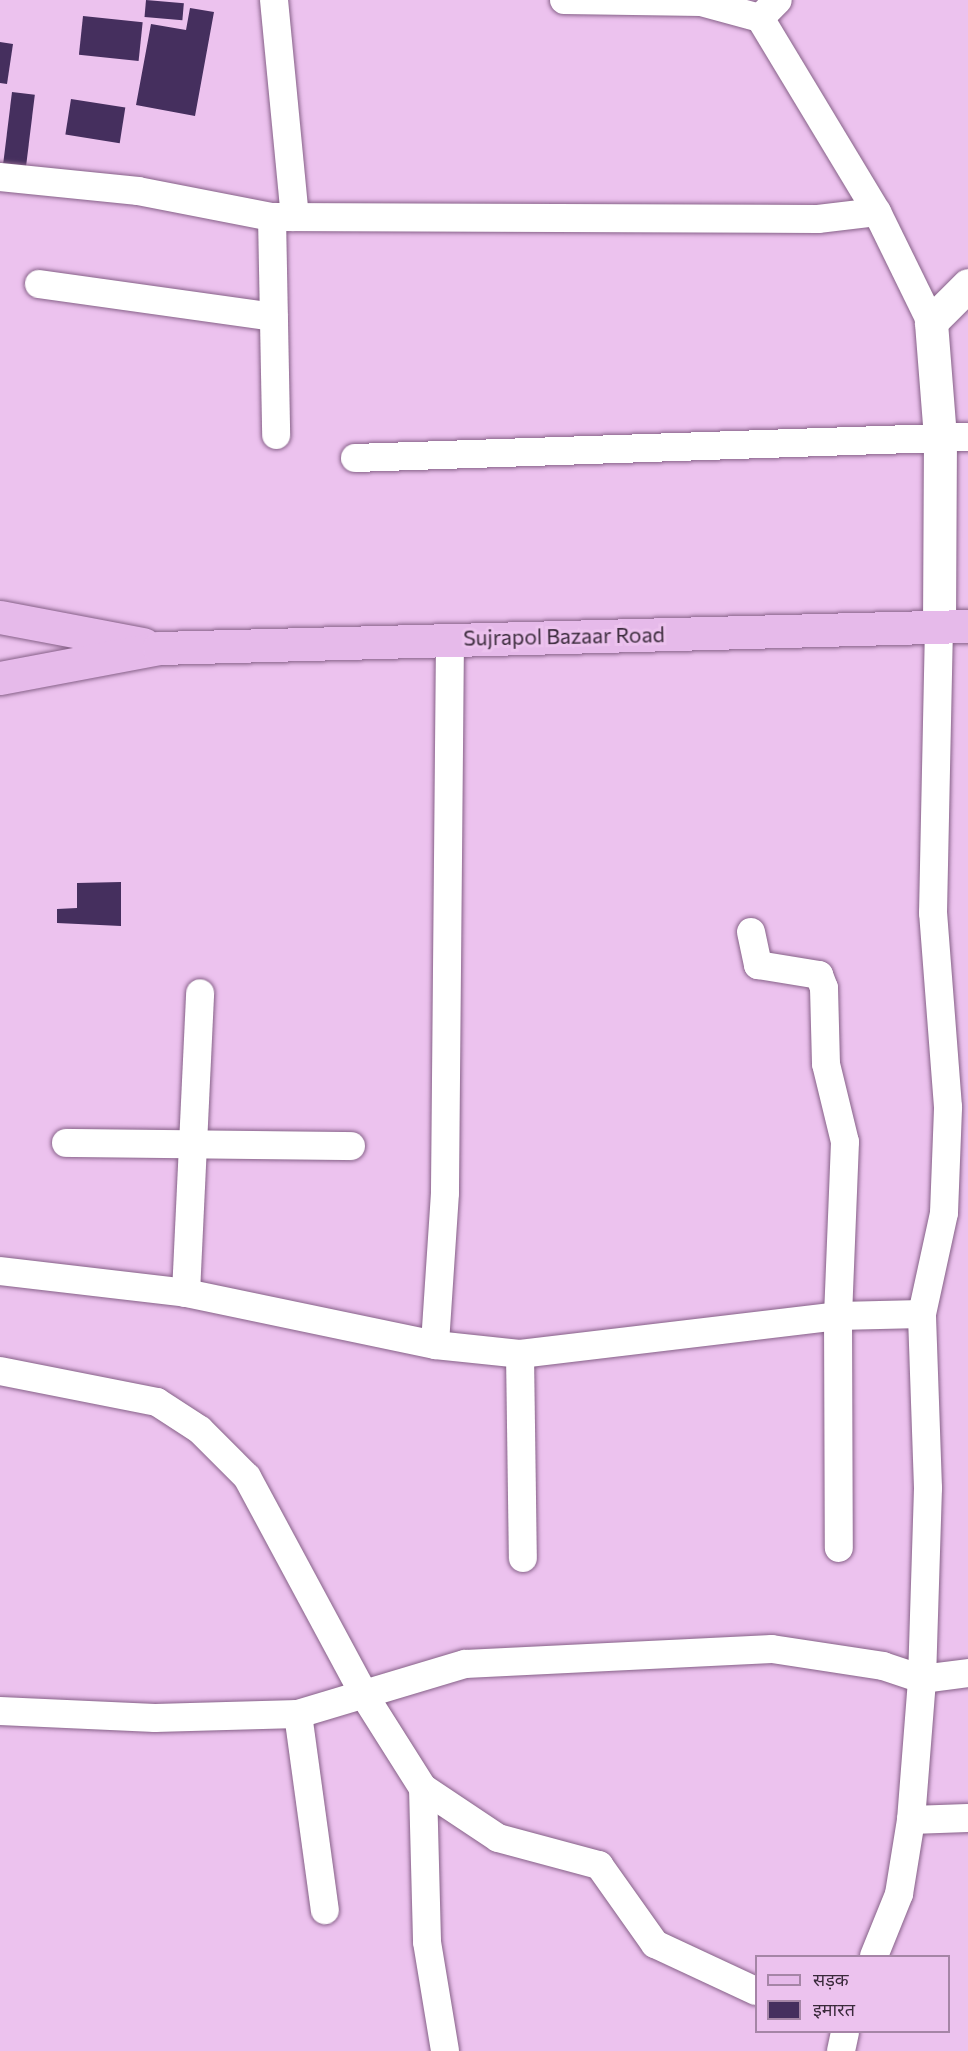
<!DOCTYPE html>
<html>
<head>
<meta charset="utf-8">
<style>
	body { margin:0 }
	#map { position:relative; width:968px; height:2051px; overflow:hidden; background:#ecc2ee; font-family:Commissioner,"Noto Sans Devanagari",sans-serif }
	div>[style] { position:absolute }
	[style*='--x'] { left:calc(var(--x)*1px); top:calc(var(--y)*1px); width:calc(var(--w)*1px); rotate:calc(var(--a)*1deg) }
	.building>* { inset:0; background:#452f5e; transform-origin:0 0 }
	.roads { filter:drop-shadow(0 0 2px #866188) drop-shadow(0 0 2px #866188) }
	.street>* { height:28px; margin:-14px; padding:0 14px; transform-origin:14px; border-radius:14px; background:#fff }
	.secondary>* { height:33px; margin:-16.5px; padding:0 16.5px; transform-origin:16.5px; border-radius:16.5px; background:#fff }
	.primary>* { height:33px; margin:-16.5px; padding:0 16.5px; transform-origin:16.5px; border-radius:16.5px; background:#e6baea }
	span { translate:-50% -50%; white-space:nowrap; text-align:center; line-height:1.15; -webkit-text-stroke:6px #ecc2ee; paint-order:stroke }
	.street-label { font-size:21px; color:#3a2a3b }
	.legend { position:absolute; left:755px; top:1955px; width:195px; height:78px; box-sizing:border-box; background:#ecc2ee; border:2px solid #a585a6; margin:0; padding:8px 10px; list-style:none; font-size:18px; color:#3a2a3b }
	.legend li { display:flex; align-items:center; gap:12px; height:30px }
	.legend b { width:30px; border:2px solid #a585a6 }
</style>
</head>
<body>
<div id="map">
	<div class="building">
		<div style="left:146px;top:0;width:38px;height:17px;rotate:5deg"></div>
		<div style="clip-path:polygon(190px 8px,214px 12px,195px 116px,136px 105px,151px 24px,186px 30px)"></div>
		<div style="left:83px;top:16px;width:60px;height:39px;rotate:6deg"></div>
		<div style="clip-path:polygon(0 42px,13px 44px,7px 84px,0 83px)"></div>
		<div style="left:12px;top:92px;width:23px;height:79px;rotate:7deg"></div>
		<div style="left:71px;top:99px;width:55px;height:36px;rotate:9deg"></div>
		<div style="clip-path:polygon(121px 882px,121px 926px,57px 923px,57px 909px,77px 908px,77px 883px)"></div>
	</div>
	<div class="roads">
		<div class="street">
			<div style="--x:274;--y:0;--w:218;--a:84.5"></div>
			<div style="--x:564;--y:0;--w:137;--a:0.8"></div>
			<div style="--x:701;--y:2;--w:61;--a:15.2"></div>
			<div style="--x:760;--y:18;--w:25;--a:-45"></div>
			<div style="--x:760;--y:18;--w:227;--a:58.9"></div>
			<div style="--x:877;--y:212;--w:123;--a:63.9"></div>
			<div style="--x:0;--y:177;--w:139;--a:5.8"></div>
			<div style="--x:138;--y:191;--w:136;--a:11"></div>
			<div style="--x:272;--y:217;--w:546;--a:0.21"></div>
			<div style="--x:818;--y:219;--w:59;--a:-6.8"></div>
			<div style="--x:272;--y:217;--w:218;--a:88.9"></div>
			<div style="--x:39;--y:284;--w:237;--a:8"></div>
			<div style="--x:355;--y:458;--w:613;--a:-1.96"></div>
			<div style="--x:450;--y:638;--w:555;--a:90.52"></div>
			<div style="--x:445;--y:1193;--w:152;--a:93.8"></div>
			<div style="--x:435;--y:1345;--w:85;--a:6"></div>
			<div style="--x:520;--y:1354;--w:320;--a:-6.8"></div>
			<div style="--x:838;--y:1316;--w:84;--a:-1.4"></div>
			<div style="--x:751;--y:932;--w:34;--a:78"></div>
			<div style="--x:758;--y:965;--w:62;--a:9.3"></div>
			<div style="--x:819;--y:975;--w:14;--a:69"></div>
			<div style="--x:824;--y:988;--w:76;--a:88.5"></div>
			<div style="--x:826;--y:1064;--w:80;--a:76.3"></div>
			<div style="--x:845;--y:1142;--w:174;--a:92.3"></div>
			<div style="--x:838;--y:1316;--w:232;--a:89.8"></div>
			<div style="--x:66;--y:1143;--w:285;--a:0.6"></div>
			<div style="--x:0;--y:1271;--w:187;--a:6.7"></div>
			<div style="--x:186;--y:1293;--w:254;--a:11.8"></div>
			<div style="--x:186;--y:1293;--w:300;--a:-87.3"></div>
			<div style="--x:520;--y:1354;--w:204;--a:89.2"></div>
			<div style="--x:0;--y:1371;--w:160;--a:11.2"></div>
			<div style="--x:157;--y:1402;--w:51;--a:33.1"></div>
			<div style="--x:200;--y:1430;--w:66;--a:45"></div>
			<div style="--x:247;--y:1477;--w:251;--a:61.7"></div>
			<div style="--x:366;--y:1698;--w:107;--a:57.7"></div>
			<div style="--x:423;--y:1788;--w:90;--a:33.7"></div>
			<div style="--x:498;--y:1838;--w:105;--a:15"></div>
			<div style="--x:599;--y:1865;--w:97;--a:54.7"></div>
			<div style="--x:655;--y:1944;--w:111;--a:25"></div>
			<div style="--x:0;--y:1711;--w:155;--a:2.6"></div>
			<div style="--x:155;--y:1718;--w:143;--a:-1.6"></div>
			<div style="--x:298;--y:1714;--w:174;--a:-16.7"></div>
			<div style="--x:465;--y:1664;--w:307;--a:-2.8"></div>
			<div style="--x:772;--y:1649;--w:112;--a:8.7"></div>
			<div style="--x:883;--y:1666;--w:41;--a:18.4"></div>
			<div style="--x:922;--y:1679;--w:46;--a:-7.4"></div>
			<div style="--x:298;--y:1714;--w:198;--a:82.2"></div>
			<div style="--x:423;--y:1788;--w:154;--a:88.5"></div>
			<div style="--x:427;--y:1942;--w:110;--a:80.6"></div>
			<div style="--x:911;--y:1820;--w:57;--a:-2"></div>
			<div style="--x:874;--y:1956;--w:67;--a:-68"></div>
			<div style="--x:899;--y:1894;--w:75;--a:-80.8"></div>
			<div style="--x:911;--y:1820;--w:141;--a:-85.5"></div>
			<div style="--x:922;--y:1679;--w:191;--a:-88.2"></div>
			<div style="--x:928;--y:1488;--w:174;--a:-92"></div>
			<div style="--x:922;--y:1314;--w:103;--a:-77.7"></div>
			<div style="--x:944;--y:1213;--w:106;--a:-87.8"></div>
			<div style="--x:948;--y:1107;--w:195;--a:-94.4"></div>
			<div style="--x:933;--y:913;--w:287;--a:-88.8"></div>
			<div style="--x:841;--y:2051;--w:19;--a:-78"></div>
		</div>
		<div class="secondary">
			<div style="--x:939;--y:626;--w:189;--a:-89.7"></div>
			<div style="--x:940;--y:437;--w:115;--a:-94.5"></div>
			<div style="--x:931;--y:322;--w:52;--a:-45"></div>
		</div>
		<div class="primary">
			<div style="--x:0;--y:617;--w:146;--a:10.7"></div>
			<div style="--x:0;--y:678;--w:162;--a:-10.7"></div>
			<div style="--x:159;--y:648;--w:809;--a:-1.56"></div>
		</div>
	</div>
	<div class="street-label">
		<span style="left:564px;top:636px;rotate:-1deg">Sujrapol Bazaar Road</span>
	</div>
	<ul class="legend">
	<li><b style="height:8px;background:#e6baea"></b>सड़क</li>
	<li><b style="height:16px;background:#452f5e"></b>इमारत</li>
	</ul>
</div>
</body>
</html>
